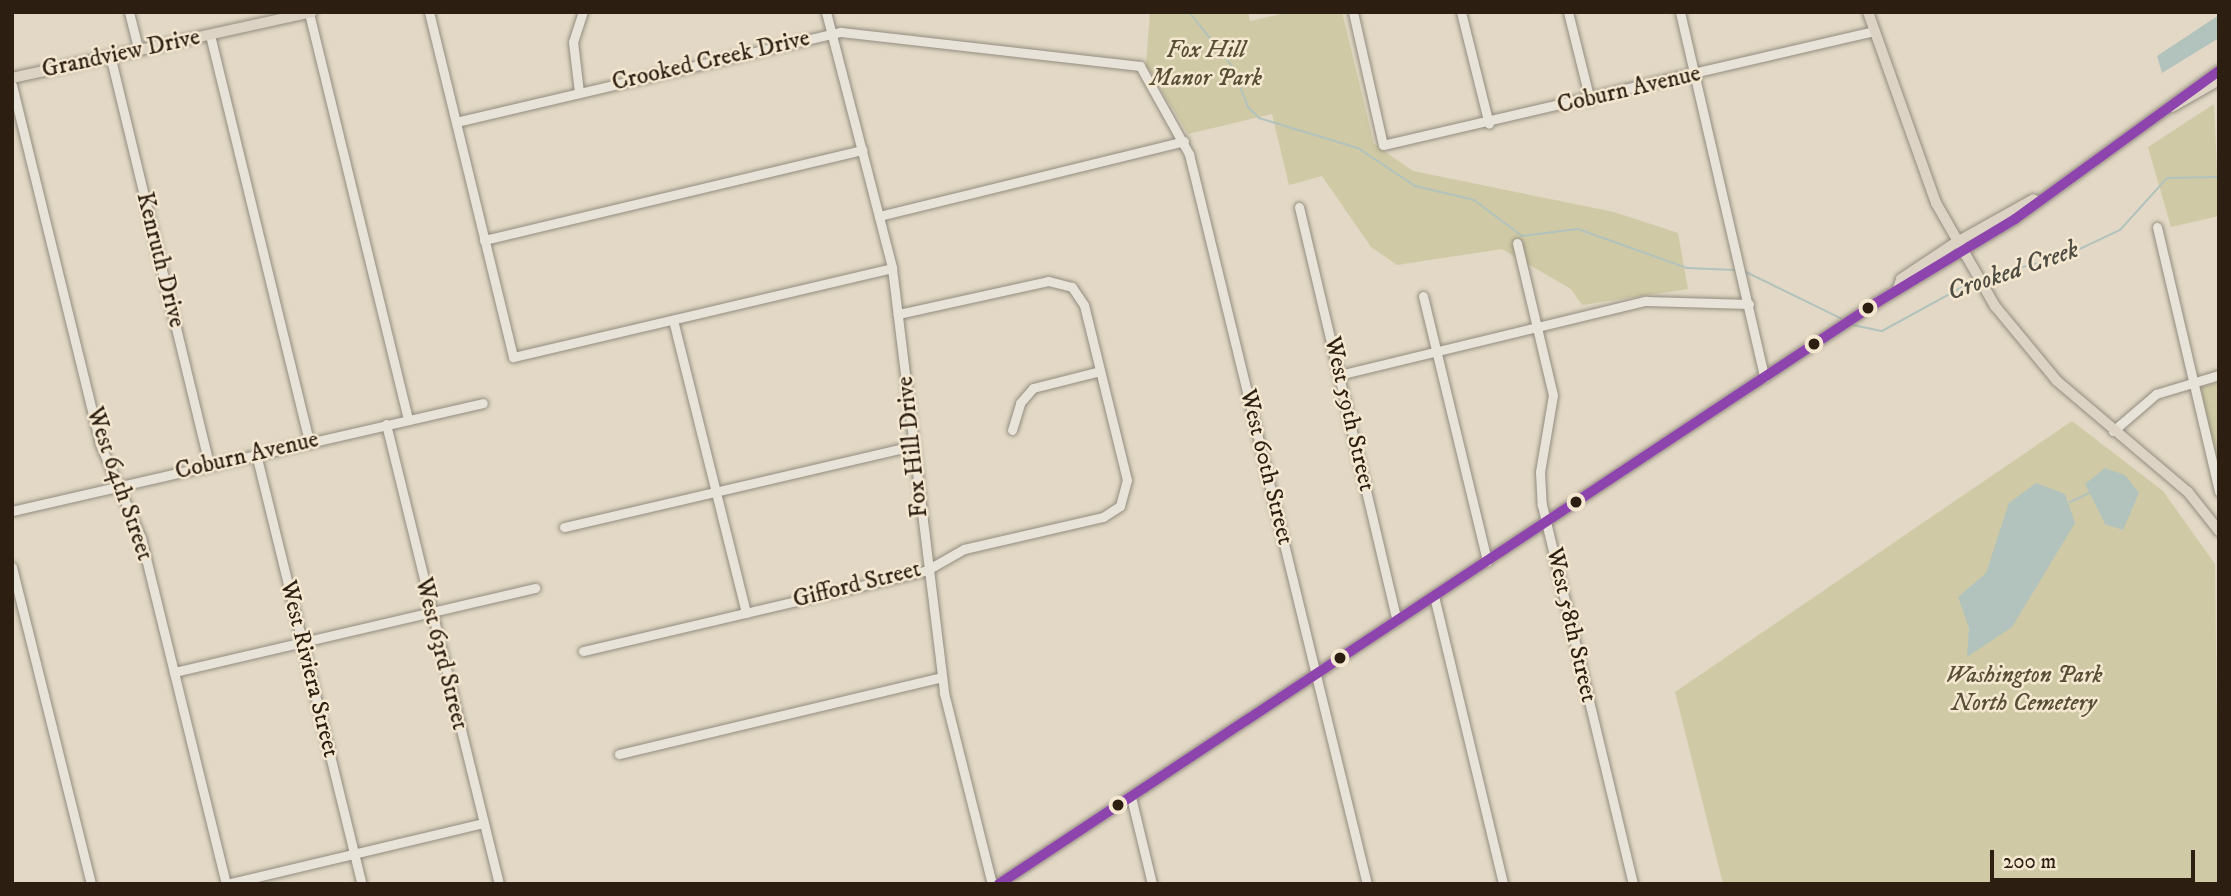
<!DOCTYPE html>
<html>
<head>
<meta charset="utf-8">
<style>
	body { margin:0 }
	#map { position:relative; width:2231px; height:896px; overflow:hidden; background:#e2d8c5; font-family:"IM FELL DW Pica",serif }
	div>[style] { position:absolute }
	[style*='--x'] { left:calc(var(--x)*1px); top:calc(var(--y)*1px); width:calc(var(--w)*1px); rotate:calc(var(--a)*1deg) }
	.green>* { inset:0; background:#cfcaa5 }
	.water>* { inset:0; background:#b2c2bd }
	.stream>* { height:2px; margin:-1px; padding:0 1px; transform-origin:1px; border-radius:1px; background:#b2c2bd }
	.roads { filter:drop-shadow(0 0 2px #938c7f) drop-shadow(0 0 2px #938c7f) }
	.minor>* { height:9px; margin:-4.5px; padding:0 4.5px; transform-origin:4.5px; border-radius:4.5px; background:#e8e3d9 }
	.major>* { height:10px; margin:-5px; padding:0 5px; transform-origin:5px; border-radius:5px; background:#dcd3c4 }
	.bus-1>* { height:10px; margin:-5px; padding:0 5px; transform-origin:5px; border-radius:5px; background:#8e44ad }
	.dots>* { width:19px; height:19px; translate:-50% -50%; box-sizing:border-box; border:4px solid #f5e8d1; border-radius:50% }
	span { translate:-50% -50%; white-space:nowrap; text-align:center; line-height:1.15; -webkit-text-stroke:5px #f5e8d1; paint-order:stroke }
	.park-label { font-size:24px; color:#584e36; font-style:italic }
	.street-label { font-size:24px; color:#2c1e11 }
	.water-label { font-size:26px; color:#4e4c43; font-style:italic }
	.frame { position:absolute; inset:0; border:14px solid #2c1e11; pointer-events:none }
	.scale { position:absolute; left:1990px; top:850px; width:205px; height:32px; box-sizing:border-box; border:4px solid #2c1e11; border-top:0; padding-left:9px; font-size:21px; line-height:24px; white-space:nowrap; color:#2c1e11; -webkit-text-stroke:5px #f5e8d1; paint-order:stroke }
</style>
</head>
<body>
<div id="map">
	<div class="green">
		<div style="clip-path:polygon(1150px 12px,1248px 12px,1250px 21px,1290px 12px,1342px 12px,1374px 144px,1413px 171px,1614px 212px,1678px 233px,1688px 289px,1582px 305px,1571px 289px,1502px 249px,1397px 265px,1371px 247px,1322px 176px,1289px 185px,1272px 114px,1188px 134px,1146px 65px)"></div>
		<div style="clip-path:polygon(2214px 104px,2219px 216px,2171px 227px,2148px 147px)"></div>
		<div style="clip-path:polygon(2219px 382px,2219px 473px,2200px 387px)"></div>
		<div style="clip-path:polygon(2072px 421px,2163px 491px,2215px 564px,2219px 884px,1723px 884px,1675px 692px)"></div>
	</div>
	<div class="water">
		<div style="clip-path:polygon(2219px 15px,2219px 38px,2162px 73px,2157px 56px)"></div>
		<div style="clip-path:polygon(2105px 468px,2125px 475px,2139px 493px,2123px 530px,2105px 524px,2085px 484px)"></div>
		<div style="clip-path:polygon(2036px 483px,2065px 494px,2075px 523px,2012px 627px,1967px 657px,1969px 628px,1958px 597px,1986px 573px,2009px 503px)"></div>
	</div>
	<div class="stream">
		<div style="--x:1189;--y:12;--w:69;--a:51.5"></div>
		<div style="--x:1232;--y:66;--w:44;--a:68.7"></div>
		<div style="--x:1248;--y:107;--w:16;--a:45"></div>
		<div style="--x:1259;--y:118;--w:103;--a:16.9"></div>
		<div style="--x:1358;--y:148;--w:69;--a:33.7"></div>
		<div style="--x:1415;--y:186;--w:61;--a:13.3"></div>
		<div style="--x:1474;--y:200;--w:60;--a:36.9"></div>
		<div style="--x:1522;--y:236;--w:56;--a:-7.1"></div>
		<div style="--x:1578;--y:229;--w:116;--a:19.7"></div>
		<div style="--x:1687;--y:268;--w:48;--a:2.4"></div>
		<div style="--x:1744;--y:271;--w:109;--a:26.1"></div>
		<div style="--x:1984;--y:277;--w:84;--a:-14.5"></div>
		<div style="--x:2065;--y:256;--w:61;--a:-25.3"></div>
		<div style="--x:2120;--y:230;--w:70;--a:-47.9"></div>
		<div style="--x:2167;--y:178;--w:52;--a:-1.1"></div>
		<div style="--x:1853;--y:325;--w:30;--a:12"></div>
		<div style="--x:1882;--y:331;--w:106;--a:-28.7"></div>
		<div style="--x:2070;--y:502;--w:21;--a:-25"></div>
	</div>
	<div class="roads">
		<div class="minor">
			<div style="--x:129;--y:12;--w:38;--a:76"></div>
			<div style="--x:429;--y:12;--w:355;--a:76.3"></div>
			<div style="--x:513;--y:357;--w:389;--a:-13.2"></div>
			<div style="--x:826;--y:12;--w:264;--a:75.5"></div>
			<div style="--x:892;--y:268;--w:428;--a:83"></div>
			<div style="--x:944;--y:693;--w:197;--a:75.9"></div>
			<div style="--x:1353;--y:12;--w:136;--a:77.3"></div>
			<div style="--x:1383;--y:145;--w:504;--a:-13.07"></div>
			<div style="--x:1461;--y:12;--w:115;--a:76"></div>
			<div style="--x:1568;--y:12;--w:91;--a:76"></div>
			<div style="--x:1680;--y:12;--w:375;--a:77"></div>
			<div style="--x:309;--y:13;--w:419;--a:76.3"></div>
			<div style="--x:210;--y:35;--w:419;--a:76.3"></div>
			<div style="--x:110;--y:55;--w:422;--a:76.4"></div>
			<div style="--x:12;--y:85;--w:370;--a:76.2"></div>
			<div style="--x:100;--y:444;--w:103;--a:66.4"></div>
			<div style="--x:141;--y:538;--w:356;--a:76.2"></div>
			<div style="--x:579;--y:92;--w:50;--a:-96.8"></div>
			<div style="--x:573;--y:42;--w:32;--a:-72"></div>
			<div style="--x:456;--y:122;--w:395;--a:-13.2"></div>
			<div style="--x:841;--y:32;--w:301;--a:6.5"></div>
			<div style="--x:1140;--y:66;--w:101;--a:60.9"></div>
			<div style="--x:1189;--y:154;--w:751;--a:76.3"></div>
			<div style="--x:1299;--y:207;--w:425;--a:76.7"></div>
			<div style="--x:879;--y:216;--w:314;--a:-13.8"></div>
			<div style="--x:2157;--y:227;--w:272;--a:76.8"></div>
			<div style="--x:484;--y:240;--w:389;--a:-13.4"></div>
			<div style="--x:1517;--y:243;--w:156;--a:76.7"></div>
			<div style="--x:1553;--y:395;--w:78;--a:99.6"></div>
			<div style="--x:1540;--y:472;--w:33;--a:87"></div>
			<div style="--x:1542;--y:505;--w:390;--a:76.5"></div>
			<div style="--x:1423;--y:296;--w:273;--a:76.4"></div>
			<div style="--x:673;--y:320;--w:302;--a:76"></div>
			<div style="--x:1339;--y:375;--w:316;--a:-13.6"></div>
			<div style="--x:1646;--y:301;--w:103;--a:1.7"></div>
			<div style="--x:386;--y:424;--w:474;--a:76.2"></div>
			<div style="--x:1012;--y:430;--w:28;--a:-73"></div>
			<div style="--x:1020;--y:403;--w:20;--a:-49"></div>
			<div style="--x:1033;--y:388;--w:69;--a:-14.2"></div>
			<div style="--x:2113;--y:431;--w:57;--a:-40.7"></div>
			<div style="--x:2156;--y:394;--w:66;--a:-16.8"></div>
			<div style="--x:256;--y:454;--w:443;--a:76.2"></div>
			<div style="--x:12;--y:511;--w:483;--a:-12.9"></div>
			<div style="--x:564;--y:527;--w:358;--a:-13.1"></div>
			<div style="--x:12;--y:567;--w:327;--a:76"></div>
			<div style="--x:1434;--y:596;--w:296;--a:76.5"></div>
			<div style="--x:583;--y:651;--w:353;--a:-13.2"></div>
			<div style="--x:927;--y:570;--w:43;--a:-29.6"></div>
			<div style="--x:964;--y:549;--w:143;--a:-13"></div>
			<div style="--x:1103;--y:517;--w:20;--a:-33"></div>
			<div style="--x:1120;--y:506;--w:27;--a:-75"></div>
			<div style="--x:1127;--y:480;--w:180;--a:-103.8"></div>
			<div style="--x:1084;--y:305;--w:22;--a:-124"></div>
			<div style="--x:1072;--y:287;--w:25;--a:-166"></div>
			<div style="--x:1048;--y:281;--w:154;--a:167.6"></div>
			<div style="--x:174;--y:672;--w:371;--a:-13.1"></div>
			<div style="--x:619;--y:754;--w:331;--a:-13.4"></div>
			<div style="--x:1131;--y:797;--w:89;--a:76.4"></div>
			<div style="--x:227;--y:884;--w:263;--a:-13.4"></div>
		</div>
		<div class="major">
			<div style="--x:1868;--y:12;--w:203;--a:70.4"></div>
			<div style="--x:1936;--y:203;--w:119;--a:60.2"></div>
			<div style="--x:1995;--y:306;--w:97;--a:50.4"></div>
			<div style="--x:2057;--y:381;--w:172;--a:40.3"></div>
			<div style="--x:2188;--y:492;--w:50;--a:51.5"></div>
			<div style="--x:12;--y:78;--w:307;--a:-12.4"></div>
			<div style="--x:2172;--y:107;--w:54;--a:-29.9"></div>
			<div style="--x:1898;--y:289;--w:10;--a:-73"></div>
			<div style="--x:1901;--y:279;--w:65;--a:-33.7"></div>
			<div style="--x:1955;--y:243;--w:90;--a:-29.1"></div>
			<div style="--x:999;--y:884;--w:1052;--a:-33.52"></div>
			<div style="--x:1876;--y:303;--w:162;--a:-31.1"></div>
			<div style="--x:2015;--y:219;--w:252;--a:-36"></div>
		</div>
	</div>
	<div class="bus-1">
		<div style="--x:999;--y:884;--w:1052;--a:-33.52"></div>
		<div style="--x:1876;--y:303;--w:162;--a:-31.1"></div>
		<div style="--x:2015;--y:219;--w:252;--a:-36"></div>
	</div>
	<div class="dots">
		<div style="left:1868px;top:308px;background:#2c1e11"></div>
		<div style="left:1814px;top:344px;background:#2c1e11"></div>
		<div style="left:1576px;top:502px;background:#2c1e11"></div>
		<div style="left:1340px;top:658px;background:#2c1e11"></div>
		<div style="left:1118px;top:805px;background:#2c1e11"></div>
	</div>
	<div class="park-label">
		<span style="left:1206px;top:65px">Fox Hill<br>Manor Park</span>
		<span style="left:2024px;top:690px">Washington Park<br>North Cemetery</span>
	</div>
	<div class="street-label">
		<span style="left:121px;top:54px;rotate:-12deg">Grandview Drive</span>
		<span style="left:711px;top:61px;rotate:-13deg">Crooked Creek Drive</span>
		<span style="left:1629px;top:90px;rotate:-13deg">Coburn Avenue</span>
		<span style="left:160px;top:260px;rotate:76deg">Kenruth Drive</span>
		<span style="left:1349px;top:414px;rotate:77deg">West 59th Street</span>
		<span style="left:913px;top:447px;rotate:-96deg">Fox Hill Drive</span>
		<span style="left:247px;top:456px;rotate:-13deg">Coburn Avenue</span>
		<span style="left:1266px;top:467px;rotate:76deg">West 60th Street</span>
		<span style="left:119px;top:484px;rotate:71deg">West 64th Street</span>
		<span style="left:857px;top:585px;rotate:-14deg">Gifford Street</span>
		<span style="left:1571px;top:625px;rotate:77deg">West 58th Street</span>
		<span style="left:441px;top:654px;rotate:76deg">West 63rd Street</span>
		<span style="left:309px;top:669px;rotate:76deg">West Riviera Street</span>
	</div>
	<div class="water-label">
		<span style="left:2013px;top:271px;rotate:-19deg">Crooked Creek</span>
	</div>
	<div class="frame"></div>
	<div class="scale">200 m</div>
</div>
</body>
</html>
